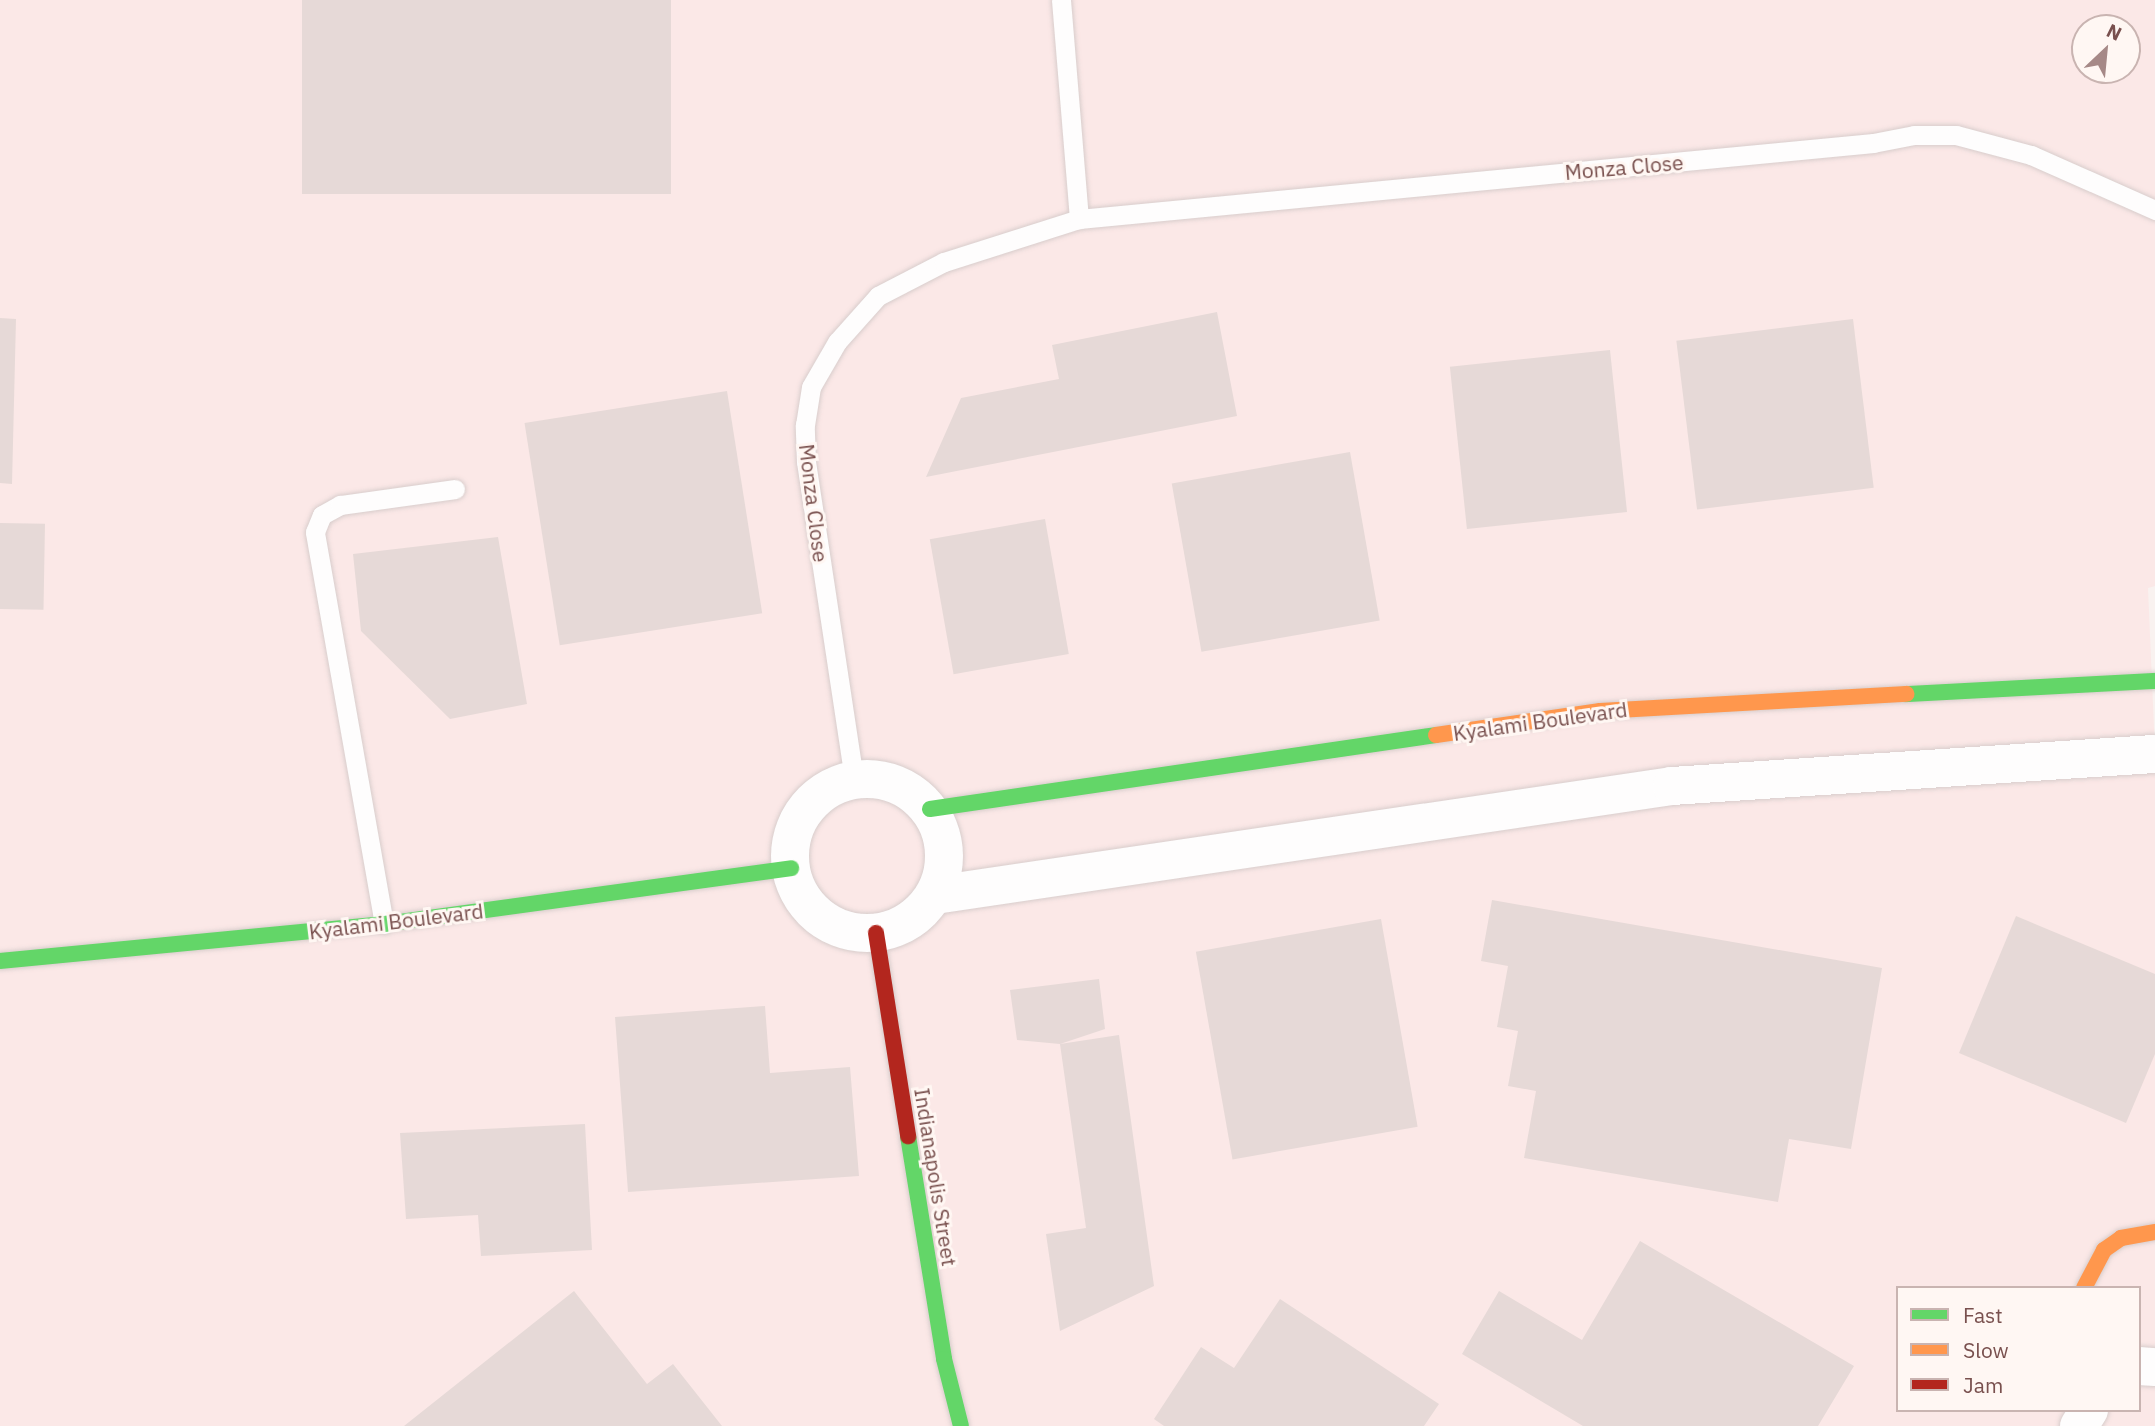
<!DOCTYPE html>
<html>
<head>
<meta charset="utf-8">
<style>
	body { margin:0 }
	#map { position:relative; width:2155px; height:1426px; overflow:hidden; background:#f9f2f0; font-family:"IBM Plex Sans",sans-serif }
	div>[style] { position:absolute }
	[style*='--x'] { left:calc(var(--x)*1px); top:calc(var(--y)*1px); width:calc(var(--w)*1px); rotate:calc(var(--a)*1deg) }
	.commercial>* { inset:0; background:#fbe8e7 }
	.building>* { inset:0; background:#e6d9d7; transform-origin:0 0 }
	.roads { filter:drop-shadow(0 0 2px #d8cdcc) drop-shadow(0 0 2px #d8cdcc) }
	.lane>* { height:19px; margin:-9.5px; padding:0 9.5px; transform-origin:9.5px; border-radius:9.5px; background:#fefdfd }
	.street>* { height:38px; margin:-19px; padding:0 19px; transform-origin:19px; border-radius:19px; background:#fefdfd }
	.street>.ring { margin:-19px; padding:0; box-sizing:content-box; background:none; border:38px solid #fefdfd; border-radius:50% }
	.fast>* { height:16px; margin:-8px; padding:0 8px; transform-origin:8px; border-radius:8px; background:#63d668 }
	.slow>* { height:16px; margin:-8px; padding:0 8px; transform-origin:8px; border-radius:8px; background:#ff974d }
	.jam>* { height:16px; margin:-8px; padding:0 8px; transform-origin:8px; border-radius:8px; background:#b3261e }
	span { translate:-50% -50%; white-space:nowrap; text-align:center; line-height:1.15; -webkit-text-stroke:6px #fff7f3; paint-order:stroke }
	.street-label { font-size:21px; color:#79504e }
	.legend { position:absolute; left:1896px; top:1286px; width:245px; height:126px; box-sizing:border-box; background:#fff7f3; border:2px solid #c9b4b1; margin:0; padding:9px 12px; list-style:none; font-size:21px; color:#79504e }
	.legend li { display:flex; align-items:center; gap:14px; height:35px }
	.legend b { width:35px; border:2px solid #c9b4b1 }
	.north { position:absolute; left:2071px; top:14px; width:70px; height:70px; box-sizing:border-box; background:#fff7f3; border:2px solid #c9b4b1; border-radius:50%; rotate:26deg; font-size:19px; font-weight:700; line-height:28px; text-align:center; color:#79504e }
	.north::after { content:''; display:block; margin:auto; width:24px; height:32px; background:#a68987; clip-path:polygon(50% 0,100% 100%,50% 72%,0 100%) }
</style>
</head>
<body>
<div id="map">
	<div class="commercial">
		<div style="clip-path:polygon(evenodd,0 0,2155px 0,2155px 586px,2148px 588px,2155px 751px,2155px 1426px,0 1426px,0 0,2085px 28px,2127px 28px,2127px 70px,2085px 70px,2085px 28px,0 0,1898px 1288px,2139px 1288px,2139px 1410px,1898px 1410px,1898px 1288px)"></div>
	</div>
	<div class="building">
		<div style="left:302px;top:0;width:369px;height:194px"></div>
		<div style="clip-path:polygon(1217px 312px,1237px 416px,926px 477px,961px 398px,1059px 379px,1052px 345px)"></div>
		<div style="clip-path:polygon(0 318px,16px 319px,12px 484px,0 483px)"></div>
		<div style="left:1853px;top:319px;width:170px;height:178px;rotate:83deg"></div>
		<div style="left:1610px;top:350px;width:163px;height:161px;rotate:84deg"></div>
		<div style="left:727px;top:391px;width:225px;height:205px;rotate:81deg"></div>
		<div style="left:1350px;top:452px;width:171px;height:181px;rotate:80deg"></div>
		<div style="left:1045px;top:519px;width:137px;height:117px;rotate:80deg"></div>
		<div style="left:0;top:523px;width:45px;height:86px;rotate:1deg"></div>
		<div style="clip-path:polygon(498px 537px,527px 704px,450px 719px,361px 631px,353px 554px)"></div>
		<div style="clip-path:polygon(1492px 900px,1882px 968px,1851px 1149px,1789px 1139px,1778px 1202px,1524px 1158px,1536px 1091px,1508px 1086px,1518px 1031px,1497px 1027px,1508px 966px,1481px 961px)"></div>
		<div style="clip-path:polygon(2016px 916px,2155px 974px,2155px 1054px,2126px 1123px,1959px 1053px)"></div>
		<div style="left:1381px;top:919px;width:211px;height:188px;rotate:80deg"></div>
		<div style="clip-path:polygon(1099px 979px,1105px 1029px,1060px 1044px,1119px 1035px,1154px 1286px,1060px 1331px,1046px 1234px,1086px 1228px,1060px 1044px,1017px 1040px,1010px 990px)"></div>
		<div style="clip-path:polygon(765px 1006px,770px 1073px,850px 1067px,859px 1176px,628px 1192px,615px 1017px)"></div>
		<div style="clip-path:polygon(585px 1124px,592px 1250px,481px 1256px,478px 1215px,406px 1219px,400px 1133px)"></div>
		<div style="clip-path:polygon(1640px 1241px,1854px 1366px,1818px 1426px,1583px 1426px,1462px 1354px,1499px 1291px,1582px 1340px)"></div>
		<div style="clip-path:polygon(574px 1291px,647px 1384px,673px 1364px,722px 1426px,404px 1426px)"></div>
		<div style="clip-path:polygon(1280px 1299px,1439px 1404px,1424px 1426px,1164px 1426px,1154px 1419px,1201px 1347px,1234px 1368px)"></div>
	</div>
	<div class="roads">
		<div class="lane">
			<div style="--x:1061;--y:0;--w:220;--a:85.3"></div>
			<div style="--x:854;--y:779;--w:321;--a:-98.6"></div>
			<div style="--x:806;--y:462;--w:37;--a:-92"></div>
			<div style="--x:805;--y:425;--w:38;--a:-81"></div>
			<div style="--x:811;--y:387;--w:52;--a:-60"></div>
			<div style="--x:837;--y:342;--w:62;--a:-48.3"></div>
			<div style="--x:878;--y:296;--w:74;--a:-27.3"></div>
			<div style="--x:944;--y:262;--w:142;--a:-17.7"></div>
			<div style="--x:1079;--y:219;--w:798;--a:-5.47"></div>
			<div style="--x:1873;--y:143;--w:42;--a:-11"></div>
			<div style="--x:1914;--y:135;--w:42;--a:0"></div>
			<div style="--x:1956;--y:135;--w:78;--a:14.9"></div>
			<div style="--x:2031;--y:155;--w:136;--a:23.9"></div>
			<div style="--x:384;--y:924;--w:398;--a:-100"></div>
			<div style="--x:315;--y:532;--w:18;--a:-68"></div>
			<div style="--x:322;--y:515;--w:21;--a:-29"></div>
			<div style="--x:340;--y:505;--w:116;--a:-7.9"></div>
		</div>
		<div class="street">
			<div class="ring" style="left:790px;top:779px;width:116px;height:116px"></div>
			<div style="--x:935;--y:895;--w:745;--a:-8.41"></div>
			<div style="--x:1672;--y:786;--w:484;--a:-3.8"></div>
			<div style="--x:2139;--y:1366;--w:16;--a:4"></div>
			<div style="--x:2079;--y:1426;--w:19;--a:-58"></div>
		</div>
		<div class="fast">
			<div style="--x:1907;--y:694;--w:248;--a:-3"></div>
			<div style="--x:930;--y:809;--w:511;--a:-8.32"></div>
			<div style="--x:0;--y:961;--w:386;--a:-5.5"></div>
			<div style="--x:384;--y:924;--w:411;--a:-7.8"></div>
			<div style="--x:908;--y:1136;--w:226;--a:80.8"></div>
			<div style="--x:944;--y:1359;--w:69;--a:75.8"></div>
		</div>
		<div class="slow">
			<div style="--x:1436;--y:735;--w:166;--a:-8.3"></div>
			<div style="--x:1600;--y:711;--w:307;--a:-3.2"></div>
			<div style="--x:2084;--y:1288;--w:43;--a:-62.2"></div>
			<div style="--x:2104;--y:1250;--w:21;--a:-35"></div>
			<div style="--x:2121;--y:1238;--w:35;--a:-10"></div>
		</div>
		<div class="jam">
			<div style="--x:876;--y:933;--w:206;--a:81"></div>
		</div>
	</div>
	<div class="street-label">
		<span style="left:1624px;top:167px;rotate:-5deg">Monza Close</span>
		<span style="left:814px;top:503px;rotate:83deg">Monza Close</span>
		<span style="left:1540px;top:721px;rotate:-8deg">Kyalami Boulevard</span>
		<span style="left:396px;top:921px;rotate:-7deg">Kyalami Boulevard</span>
		<span style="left:936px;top:1177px;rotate:81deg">Indianapolis Street</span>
	</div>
	<ul class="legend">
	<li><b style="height:9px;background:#63d668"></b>Fast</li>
	<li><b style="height:9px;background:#ff974d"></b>Slow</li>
	<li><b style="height:9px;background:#b3261e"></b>Jam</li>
	</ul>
	<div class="north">N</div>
</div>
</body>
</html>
